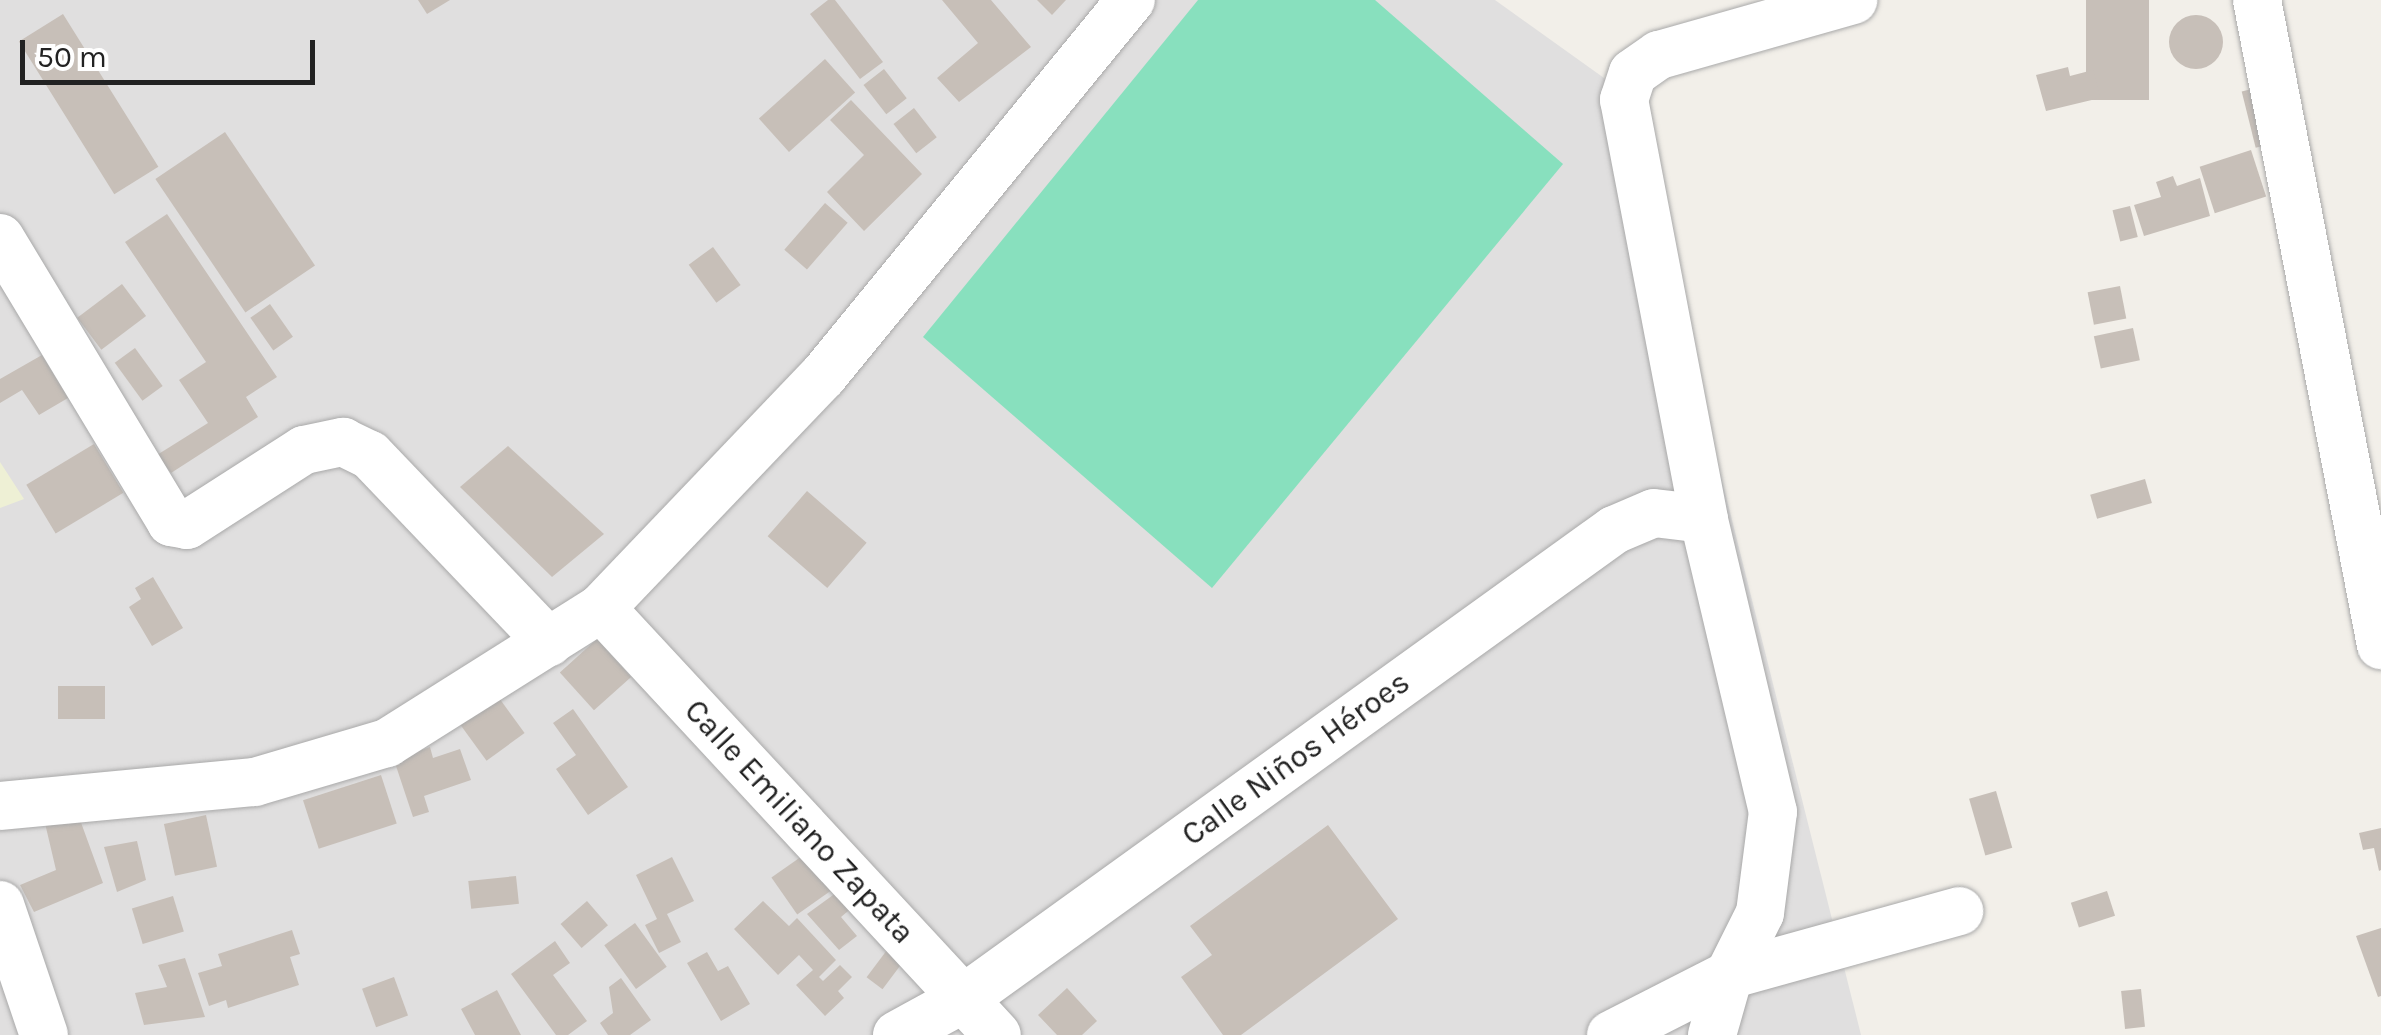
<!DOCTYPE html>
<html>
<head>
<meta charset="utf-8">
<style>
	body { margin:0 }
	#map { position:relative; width:2381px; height:1035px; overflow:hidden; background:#f2efe9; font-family:Karla,sans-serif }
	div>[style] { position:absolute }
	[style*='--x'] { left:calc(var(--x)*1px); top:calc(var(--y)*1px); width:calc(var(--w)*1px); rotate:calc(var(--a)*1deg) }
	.residential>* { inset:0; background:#e0dfdf }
	.farmland>* { inset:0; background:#eef0d5 }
	.pitch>* { inset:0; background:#88e0be }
	.building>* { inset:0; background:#c7bfb8; transform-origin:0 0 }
	.round { border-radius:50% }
	.roads { filter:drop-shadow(0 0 2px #a9a9a9) drop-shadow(0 0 2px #a9a9a9) }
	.street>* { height:48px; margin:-24px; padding:0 24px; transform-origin:24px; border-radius:24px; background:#fff }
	span { translate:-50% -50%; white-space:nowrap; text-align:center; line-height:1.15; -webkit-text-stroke:8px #fff; paint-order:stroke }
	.street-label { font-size:32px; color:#222 }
	.scale { position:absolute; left:20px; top:40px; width:295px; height:45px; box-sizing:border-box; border:5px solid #222; border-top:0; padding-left:12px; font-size:30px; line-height:35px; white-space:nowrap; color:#222; -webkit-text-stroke:8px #fff; paint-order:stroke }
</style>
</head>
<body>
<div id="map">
	<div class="residential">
		<div style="clip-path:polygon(0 0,1495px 0,1625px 93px,1861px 1035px,0 1035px)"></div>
	</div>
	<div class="farmland">
		<div style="clip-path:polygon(0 462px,24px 499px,0 508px)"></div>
	</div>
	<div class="pitch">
		<div style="clip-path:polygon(1198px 0,1375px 0,1563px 164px,1212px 588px,923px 337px)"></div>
	</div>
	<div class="building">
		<div style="clip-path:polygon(418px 0,450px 0,427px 14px)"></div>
		<div style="clip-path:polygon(828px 0,835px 0,883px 62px,860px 79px,810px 14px)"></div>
		<div style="clip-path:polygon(942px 0,991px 0,1031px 47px,959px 102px,937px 78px,978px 43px)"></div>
		<div style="clip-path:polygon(1037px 0,1066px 0,1052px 15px)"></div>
		<div style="left:2086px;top:0;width:63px;height:100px"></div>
		<div style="left:63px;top:14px;width:180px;height:52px;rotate:58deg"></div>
		<div class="round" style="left:2169px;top:15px;width:54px;height:54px"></div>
		<div style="left:825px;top:59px;width:45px;height:89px;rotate:48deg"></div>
		<div style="clip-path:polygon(2068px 67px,2070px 76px,2093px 70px,2100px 98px,2046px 111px,2036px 75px)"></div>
		<div style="left:884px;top:69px;width:37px;height:26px;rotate:52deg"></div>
		<div style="left:2264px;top:86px;width:58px;height:23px;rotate:76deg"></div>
		<div style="clip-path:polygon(851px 100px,922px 174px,864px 231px,827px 192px,864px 155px,830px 120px)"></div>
		<div style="left:914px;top:108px;width:37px;height:26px;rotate:52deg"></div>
		<div style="left:225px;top:132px;width:161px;height:84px;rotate:56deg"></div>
		<div style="left:2251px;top:150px;width:49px;height:54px;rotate:72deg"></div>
		<div style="clip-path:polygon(2173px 176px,2177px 186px,2200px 178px,2210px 216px,2144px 236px,2134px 205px,2161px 197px,2156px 182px)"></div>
		<div style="left:825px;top:203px;width:30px;height:62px;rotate:41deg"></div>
		<div style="left:2130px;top:206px;width:32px;height:18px;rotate:76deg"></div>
		<div style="clip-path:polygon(167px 214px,277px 377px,246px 397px,258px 417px,171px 473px,157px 455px,208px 423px,179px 380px,206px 362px,125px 242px)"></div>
		<div style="left:713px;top:247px;width:47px;height:30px;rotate:54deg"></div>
		<div style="left:122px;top:284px;width:40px;height:56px;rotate:53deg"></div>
		<div style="left:2120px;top:286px;width:33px;height:33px;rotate:79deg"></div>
		<div style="left:270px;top:304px;width:40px;height:24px;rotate:55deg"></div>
		<div style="left:2133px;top:328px;width:33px;height:40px;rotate:78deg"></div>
		<div style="left:135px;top:348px;width:47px;height:25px;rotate:54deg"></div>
		<div style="clip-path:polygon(42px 355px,68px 398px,39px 415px,22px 390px,0 403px,0 379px)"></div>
		<div style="left:94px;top:444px;width:57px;height:79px;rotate:59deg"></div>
		<div style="clip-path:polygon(508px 446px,604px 534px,552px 577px,460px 487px)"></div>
		<div style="left:2145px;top:479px;width:25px;height:57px;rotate:74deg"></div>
		<div style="left:807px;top:491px;width:79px;height:60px;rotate:41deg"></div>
		<div style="clip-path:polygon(153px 577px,183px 628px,152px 646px,129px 607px,141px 599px,135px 588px)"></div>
		<div style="left:597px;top:639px;width:51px;height:50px;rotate:48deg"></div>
		<div style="left:58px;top:686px;width:47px;height:33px"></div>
		<div style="left:494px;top:691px;width:52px;height:47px;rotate:54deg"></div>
		<div style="clip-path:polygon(573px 709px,628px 787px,588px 815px,556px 769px,576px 755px,553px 723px)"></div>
		<div style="clip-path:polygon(430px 747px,433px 758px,460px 749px,471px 780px,424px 796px,429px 812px,413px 817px,394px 760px)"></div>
		<div style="left:381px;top:775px;width:51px;height:82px;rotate:72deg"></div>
		<div style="left:1996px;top:791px;width:59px;height:28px;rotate:74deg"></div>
		<div style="left:206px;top:815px;width:53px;height:43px;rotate:78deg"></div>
		<div style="clip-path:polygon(79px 817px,103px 883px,34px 912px,20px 885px,56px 870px,44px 819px)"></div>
		<div style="clip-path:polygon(1328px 825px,1398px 919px,1241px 1035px,1223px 1035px,1181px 977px,1212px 955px,1190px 926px)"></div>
		<div style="clip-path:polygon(2381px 828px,2381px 870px,2379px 871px,2374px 848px,2363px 850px,2359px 833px)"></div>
		<div style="clip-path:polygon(137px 841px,146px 880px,117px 892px,104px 847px)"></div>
		<div style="left:805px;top:854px;width:45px;height:41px;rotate:55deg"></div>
		<div style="clip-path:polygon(672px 857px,694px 901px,667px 914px,681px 942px,659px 953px,645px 925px,657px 919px,636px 875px)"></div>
		<div style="left:516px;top:876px;width:28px;height:48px;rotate:84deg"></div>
		<div style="clip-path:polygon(840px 890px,854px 906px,841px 917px,857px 936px,839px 950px,807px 914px)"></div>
		<div style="left:2107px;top:891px;width:26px;height:38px;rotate:72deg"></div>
		<div style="left:173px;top:896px;width:37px;height:43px;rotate:73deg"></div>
		<div style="left:587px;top:901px;width:32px;height:35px;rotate:49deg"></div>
		<div style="clip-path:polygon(763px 901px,789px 926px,797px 918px,836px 960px,819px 977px,823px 981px,840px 965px,852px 977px,838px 991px,844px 998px,825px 1016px,796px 985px,813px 970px,799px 955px,778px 975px,734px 929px)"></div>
		<div style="left:635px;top:923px;width:54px;height:38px;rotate:54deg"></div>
		<div style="clip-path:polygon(2381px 928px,2381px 996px,2378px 997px,2356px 936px)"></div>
		<div style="clip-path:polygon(292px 930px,300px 954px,290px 957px,299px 985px,228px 1008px,226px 1000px,209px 1006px,198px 973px,222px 966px,218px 954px)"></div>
		<div style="clip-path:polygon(555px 941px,570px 963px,553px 975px,587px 1021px,568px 1035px,556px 1035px,511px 974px)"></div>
		<div style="left:887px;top:950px;width:20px;height:34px;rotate:37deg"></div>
		<div style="clip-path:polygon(707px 952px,718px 971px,728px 966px,750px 1004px,721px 1021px,687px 963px)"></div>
		<div style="clip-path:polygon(185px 958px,205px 1017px,144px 1025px,135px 993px,167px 987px,158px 965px)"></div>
		<div style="left:394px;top:977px;width:41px;height:34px;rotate:70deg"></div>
		<div style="clip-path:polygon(621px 978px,651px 1020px,630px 1035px,608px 1035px,600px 1023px,613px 1013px,609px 987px)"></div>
		<div style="clip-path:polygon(1067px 988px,1097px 1021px,1082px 1035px,1057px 1035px,1038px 1015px)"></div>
		<div style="left:2141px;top:989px;width:38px;height:20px;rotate:84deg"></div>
		<div style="clip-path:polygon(497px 990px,521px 1035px,475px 1035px,461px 1009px)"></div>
	</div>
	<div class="roads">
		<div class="street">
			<div style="--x:2257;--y:0;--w:657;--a:79.12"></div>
			<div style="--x:0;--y:238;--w:332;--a:58.9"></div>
			<div style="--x:171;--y:522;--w:16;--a:11"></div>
			<div style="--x:187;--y:525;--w:139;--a:-32.7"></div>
			<div style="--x:304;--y:450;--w:40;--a:-12"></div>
			<div style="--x:343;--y:442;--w:30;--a:26"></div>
			<div style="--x:370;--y:455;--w:259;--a:46.3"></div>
			<div style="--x:601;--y:608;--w:582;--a:47.16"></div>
			<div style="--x:0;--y:806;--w:256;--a:-5.4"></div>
			<div style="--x:255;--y:782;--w:138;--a:-16.5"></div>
			<div style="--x:387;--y:743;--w:253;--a:-32.2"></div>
			<div style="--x:601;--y:608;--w:321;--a:-46.3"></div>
			<div style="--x:823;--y:376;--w:486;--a:-50.7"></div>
			<div style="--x:0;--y:905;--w:137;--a:71.3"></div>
			<div style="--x:897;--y:1035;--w:75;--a:-28.6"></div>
			<div style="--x:963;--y:999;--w:802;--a:-35.77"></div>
			<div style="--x:1614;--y:530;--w:43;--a:-23"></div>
			<div style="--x:1654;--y:513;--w:50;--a:6.8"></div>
			<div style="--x:1611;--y:1035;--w:132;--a:-27"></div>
			<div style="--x:1729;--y:975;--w:239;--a:-15.5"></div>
			<div style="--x:1712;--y:1035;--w:62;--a:-74.2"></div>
			<div style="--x:1729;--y:975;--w:69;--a:-63.4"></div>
			<div style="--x:1760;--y:913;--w:102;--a:-82.7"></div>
			<div style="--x:1773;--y:812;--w:301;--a:-103.3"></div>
			<div style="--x:1704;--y:519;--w:427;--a:-100.8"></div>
			<div style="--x:1624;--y:100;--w:28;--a:-72"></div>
			<div style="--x:1633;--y:73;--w:32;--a:-35"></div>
			<div style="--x:1659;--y:55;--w:202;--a:-15.8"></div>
		</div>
	</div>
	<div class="street-label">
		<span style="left:1296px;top:759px;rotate:-36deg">Calle Niños Héroes</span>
		<span style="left:799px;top:822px;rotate:47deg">Calle Emiliano Zapata</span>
	</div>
	<div class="scale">50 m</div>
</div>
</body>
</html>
